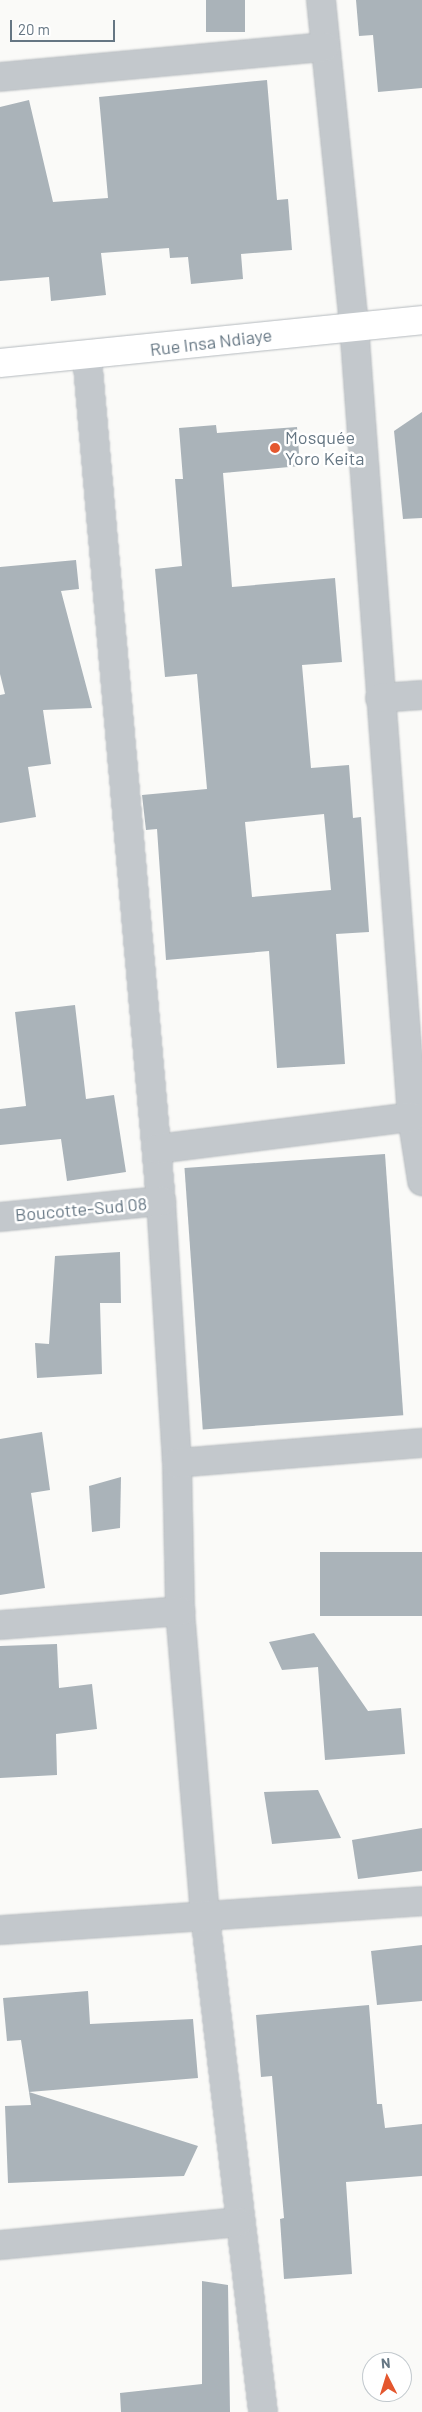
<!DOCTYPE html>
<html>
<head>
<meta charset="utf-8">
<style>
	body { margin:0 }
	#map { position:relative; width:422px; height:2412px; overflow:hidden; background:#fafaf8; font-family:Barlow,sans-serif }
	div>[style] { position:absolute }
	[style*='--x'] { left:calc(var(--x)*1px); top:calc(var(--y)*1px); width:calc(var(--w)*1px); rotate:calc(var(--a)*1deg) }
	.building>* { inset:0; background:#aab3b9; transform-origin:0 0 }
	.roads { filter:drop-shadow(0 0 1px #b5babe) drop-shadow(0 0 1px #b5babe) }
	.minor>* { height:28px; margin:-14px; padding:0 14px; transform-origin:14px; border-radius:14px; background:#c3c8cc }
	.major>* { height:28px; margin:-14px; padding:0 14px; transform-origin:14px; border-radius:14px; background:#fff }
	.dots>* { width:14px; height:14px; translate:-50% -50%; box-sizing:border-box; border:2px solid #fff; border-radius:50% }
	span { translate:-50% -50%; white-space:nowrap; text-align:center; line-height:1.15; -webkit-text-stroke:5px #fff; paint-order:stroke }
	.street-label { font-size:18px; color:#657683 }
	.poi-label { font-size:18px; color:#657683 }
	.left { translate:0 -50%; text-align:left }
	.north { position:absolute; left:362px; top:2352px; width:50px; height:50px; box-sizing:border-box; background:#fff; border:1px solid #c1c8cd; border-radius:50%; rotate:355deg; font-size:14px; font-weight:700; line-height:20px; text-align:center; color:#657683 }
	.north::after { content:''; display:block; margin:auto; width:18px; height:22px; background:#e4572e; clip-path:polygon(50% 0,100% 100%,50% 72%,0 100%) }
	.scale { position:absolute; left:10px; top:20px; width:105px; height:22px; box-sizing:border-box; border:2px solid #657683; border-top:0; padding-left:6px; font-size:15px; line-height:18px; white-space:nowrap; color:#657683; -webkit-text-stroke:4px #fff; paint-order:stroke }
</style>
</head>
<body>
<div id="map">
	<div class="building">
		<div style="left:206px;top:0;width:39px;height:32px"></div>
		<div style="clip-path:polygon(356px 0,422px 0,422px 88px,378px 92px,373px 35px,359px 36px)"></div>
		<div style="clip-path:polygon(267px 80px,277px 200px,288px 199px,292px 250px,241px 254px,243px 279px,191px 284px,188px 257px,170px 258px,169px 248px,101px 253px,106px 295px,51px 301px,49px 277px,0 281px,0 107px,29px 100px,53px 202px,108px 198px,99px 97px)"></div>
		<div style="clip-path:polygon(422px 412px,422px 518px,403px 519px,394px 431px)"></div>
		<div style="clip-path:polygon(evenodd,216px 425px,217px 433px,297px 427px,300px 466px,223px 473px,232px 587px,335px 578px,342px 662px,302px 665px,311px 768px,349px 765px,353px 818px,361px 817px,369px 932px,336px 934px,345px 1064px,277px 1068px,269px 951px,166px 960px,157px 829px,146px 830px,142px 795px,207px 789px,197px 674px,165px 677px,155px 569px,182px 566px,175px 479px,183px 479px,179px 428px,216px 425px,324px 814px,331px 890px,252px 897px,245px 822px,324px 814px)"></div>
		<div style="clip-path:polygon(76px 560px,79px 589px,61px 591px,92px 708px,43px 710px,51px 764px,28px 767px,36px 817px,0 823px,0 695px,5px 694px,0 674px,0 567px)"></div>
		<div style="clip-path:polygon(75px 1005px,86px 1099px,114px 1095px,126px 1172px,67px 1181px,61px 1139px,0 1145px,0 1109px,26px 1106px,15px 1012px)"></div>
		<div style="left:385px;top:1154px;width:262px;height:201px;rotate:86deg"></div>
		<div style="clip-path:polygon(120px 1252px,121px 1303px,100px 1303px,102px 1374px,37px 1378px,35px 1343px,49px 1344px,55px 1256px)"></div>
		<div style="clip-path:polygon(42px 1432px,50px 1490px,31px 1493px,45px 1588px,0 1595px,0 1439px)"></div>
		<div style="clip-path:polygon(121px 1477px,120px 1528px,92px 1532px,89px 1486px)"></div>
		<div style="left:422px;top:1552px;width:64px;height:102px;rotate:90deg"></div>
		<div style="clip-path:polygon(314px 1633px,368px 1711px,401px 1708px,405px 1754px,325px 1760px,318px 1667px,282px 1670px,269px 1642px)"></div>
		<div style="clip-path:polygon(57px 1644px,59px 1688px,92px 1684px,97px 1729px,56px 1734px,57px 1775px,0 1778px,0 1646px)"></div>
		<div style="clip-path:polygon(318px 1790px,341px 1838px,272px 1844px,264px 1792px)"></div>
		<div style="clip-path:polygon(422px 1828px,422px 1871px,358px 1879px,352px 1840px)"></div>
		<div style="clip-path:polygon(422px 1945px,422px 2001px,377px 2005px,371px 1951px)"></div>
		<div style="clip-path:polygon(88px 1991px,90px 2024px,193px 2019px,198px 2078px,29px 2092px,21px 2040px,7px 2041px,3px 1998px)"></div>
		<div style="clip-path:polygon(369px 2005px,377px 2104px,382px 2104px,385px 2128px,422px 2124px,422px 2176px,346px 2182px,352px 2274px,284px 2279px,280px 2219px,284px 2218px,272px 2076px,261px 2077px,256px 2015px)"></div>
		<div style="clip-path:polygon(29px 2092px,198px 2146px,184px 2176px,8px 2183px,5px 2106px,31px 2105px)"></div>
		<div style="clip-path:polygon(202px 2281px,228px 2285px,230px 2412px,121px 2412px,120px 2393px,202px 2384px)"></div>
	</div>
	<div class="roads">
		<div class="minor">
			<div style="--x:321;--y:0;--w:327;--a:84.2"></div>
			<div style="--x:354;--y:325;--w:794;--a:85.81"></div>
			<div style="--x:412;--y:1117;--w:65;--a:81.1"></div>
			<div style="--x:0;--y:77;--w:326;--a:-5.3"></div>
			<div style="--x:87;--y:356;--w:848;--a:85"></div>
			<div style="--x:161;--y:1201;--w:262;--a:86.5"></div>
			<div style="--x:177;--y:1463;--w:148;--a:88.8"></div>
			<div style="--x:180;--y:1611;--w:305;--a:85.3"></div>
			<div style="--x:205;--y:1915;--w:500;--a:83.34"></div>
			<div style="--x:380;--y:698;--w:42;--a:-4.1"></div>
			<div style="--x:157;--y:1149;--w:257;--a:-7.2"></div>
			<div style="--x:0;--y:1217;--w:162;--a:-5.7"></div>
			<div style="--x:177;--y:1463;--w:246;--a:-4.7"></div>
			<div style="--x:0;--y:1625;--w:181;--a:-4.4"></div>
			<div style="--x:0;--y:1930;--w:423;--a:-3.9"></div>
			<div style="--x:0;--y:2245;--w:239;--a:-5.5"></div>
		</div>
		<div class="major">
			<div style="--x:0;--y:363;--w:424;--a:-5.8"></div>
		</div>
	</div>
	<div class="dots">
		<div style="left:275px;top:448px;background:#e4572e"></div>
	</div>
	<div class="street-label">
		<span style="left:211px;top:342px;rotate:-7deg">Rue Insa Ndiaye</span>
		<span style="left:81px;top:1209px;rotate:-5deg">Boucotte-Sud 08</span>
	</div>
	<div class="poi-label">
		<span class="left" style="left:285px;top:448px">Mosquée<br>Yoro Keita</span>
	</div>
	<div class="north">N</div>
	<div class="scale">20 m</div>
</div>
</body>
</html>
